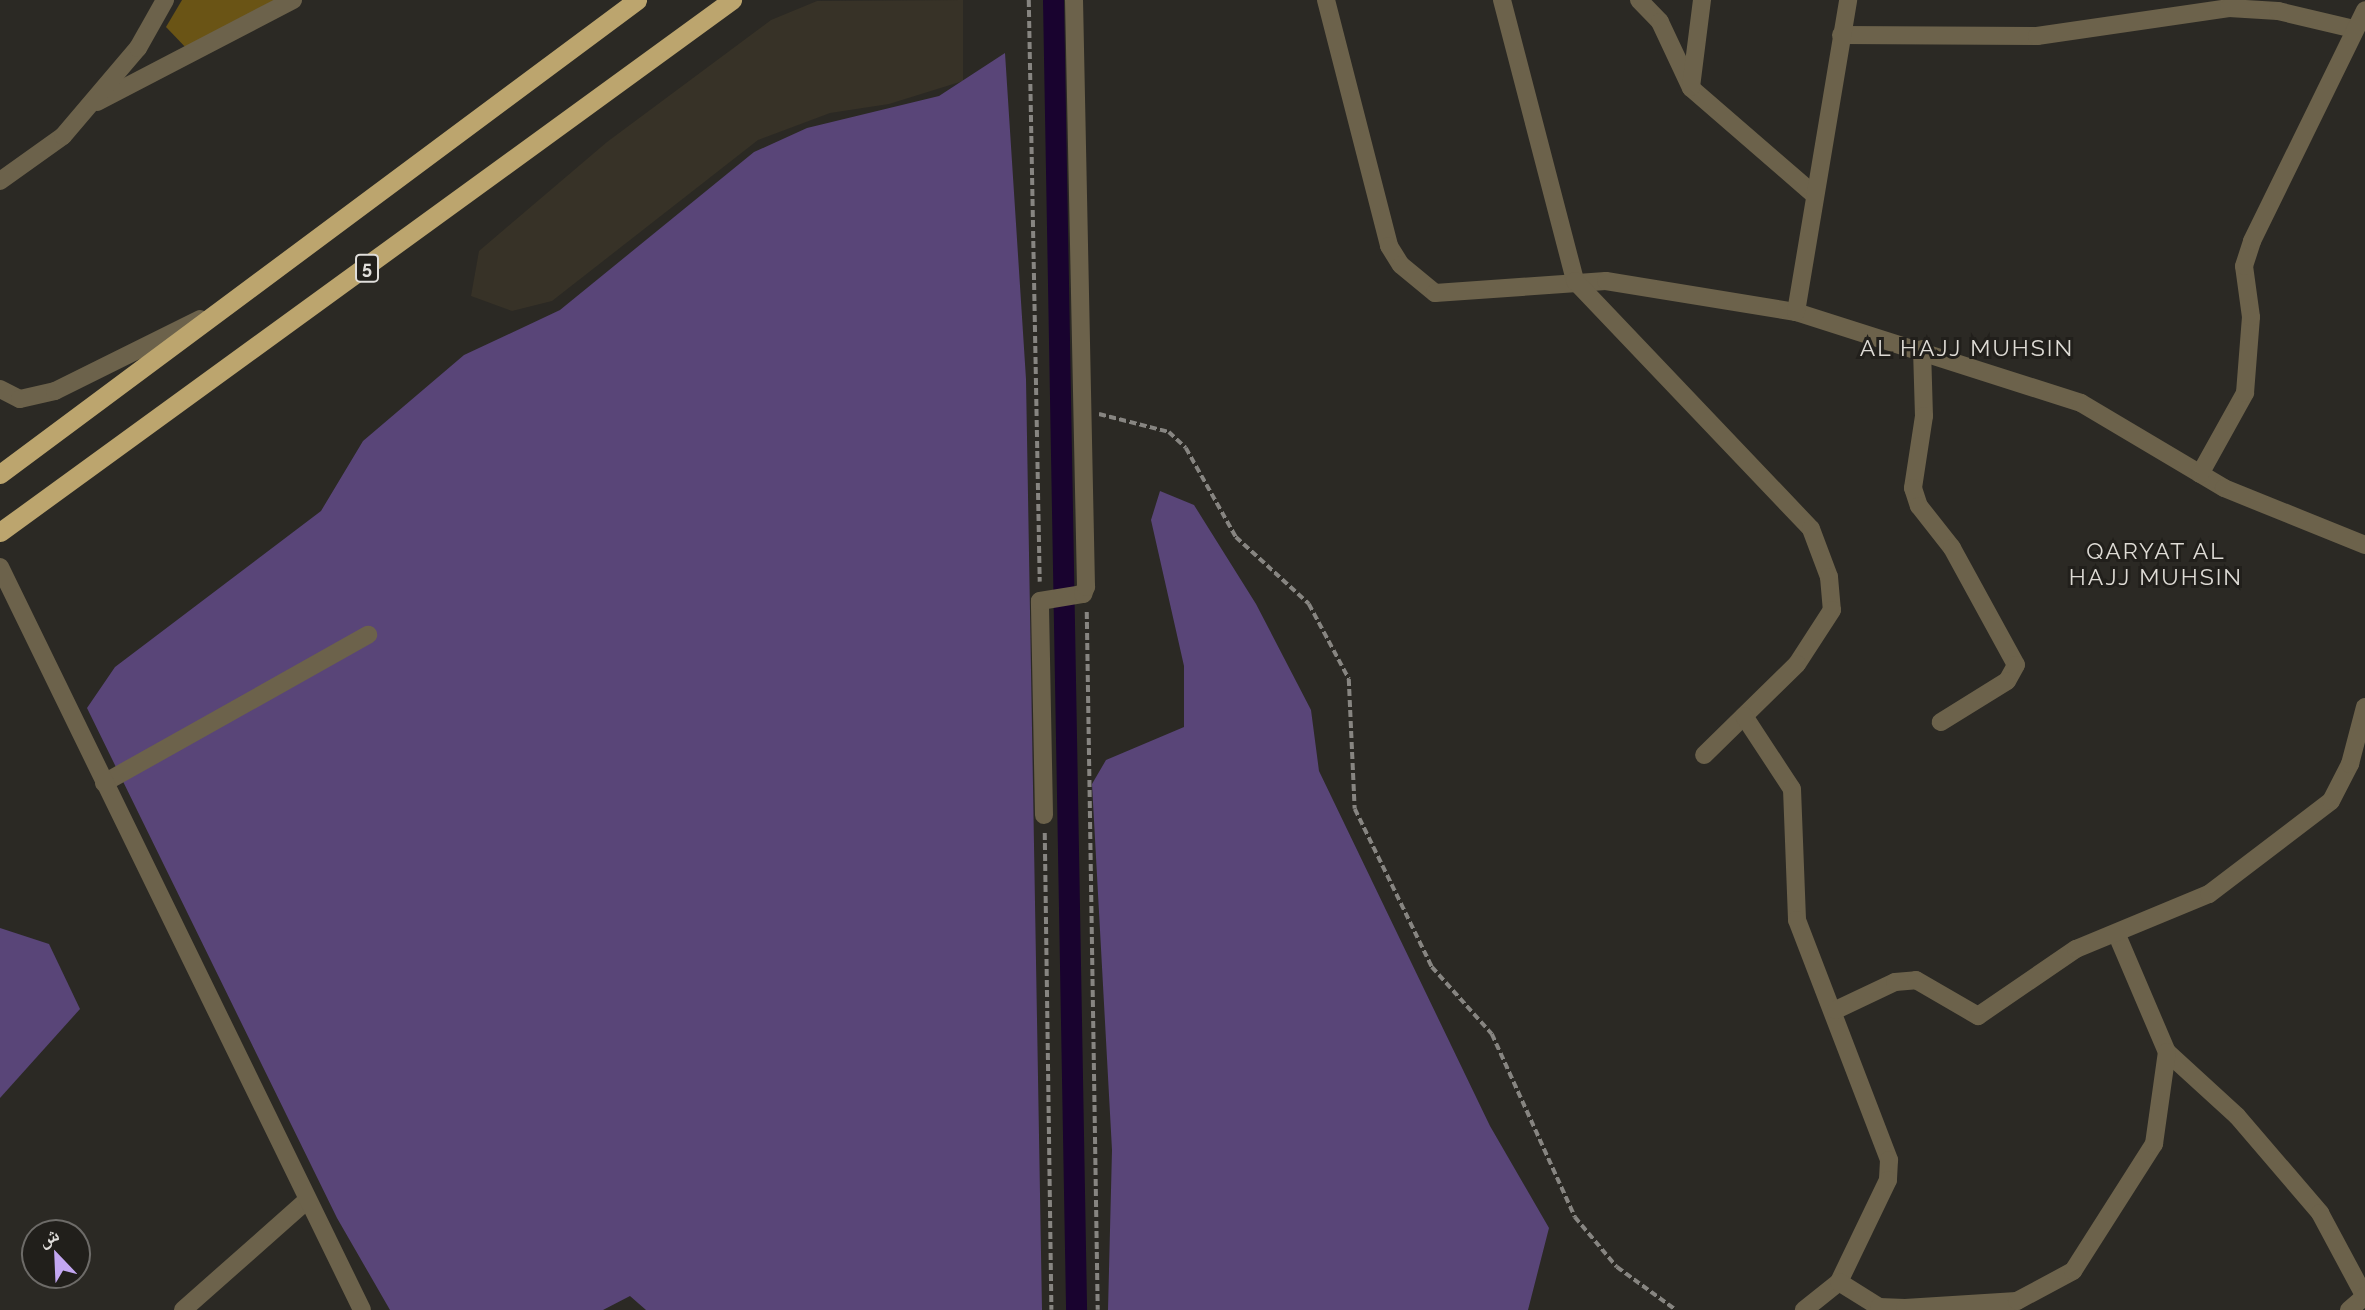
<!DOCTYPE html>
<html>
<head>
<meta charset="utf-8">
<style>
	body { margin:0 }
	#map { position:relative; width:2365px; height:1310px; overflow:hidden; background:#2b2924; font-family:Raleway,"Noto Naskh Arabic",sans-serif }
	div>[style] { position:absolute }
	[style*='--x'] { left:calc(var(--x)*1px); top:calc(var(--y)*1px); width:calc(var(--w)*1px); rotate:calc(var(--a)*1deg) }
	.built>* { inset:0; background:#373227 }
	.forest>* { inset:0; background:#594578 }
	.canal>* { height:21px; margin:-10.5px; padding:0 10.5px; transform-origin:10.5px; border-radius:10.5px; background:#19032f }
	.building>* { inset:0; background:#6a5415 }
	.path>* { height:3.5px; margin-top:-1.75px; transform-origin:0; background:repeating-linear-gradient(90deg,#878581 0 7px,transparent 0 10.5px) }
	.minor>* { height:18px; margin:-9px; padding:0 9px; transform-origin:9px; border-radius:9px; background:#6c624b }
	.tertiary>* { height:18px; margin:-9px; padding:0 9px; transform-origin:9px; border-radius:9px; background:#6c624b }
	.trunk>* { height:19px; margin:-9.5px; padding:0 9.5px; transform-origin:9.5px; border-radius:9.5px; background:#bca56e }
	span { translate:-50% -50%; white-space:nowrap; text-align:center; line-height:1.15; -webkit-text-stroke:6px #211f1b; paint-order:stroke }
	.shield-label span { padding:2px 5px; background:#211f1b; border:2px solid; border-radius:5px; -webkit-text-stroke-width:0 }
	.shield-label { font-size:18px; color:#e0dedb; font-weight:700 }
	.quarter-label { font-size:23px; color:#dedbd5; letter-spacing:2px }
	.north { position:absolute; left:21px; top:1219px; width:70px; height:70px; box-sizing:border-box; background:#211f1b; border:2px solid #6d6b68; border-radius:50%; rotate:337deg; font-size:19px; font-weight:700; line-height:28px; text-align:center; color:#e0dedb }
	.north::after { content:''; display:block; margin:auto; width:24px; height:32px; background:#c3a7f2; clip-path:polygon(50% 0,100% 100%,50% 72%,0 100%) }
</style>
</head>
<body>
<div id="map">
	<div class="built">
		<div style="clip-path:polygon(963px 0,963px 81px,889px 104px,830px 113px,758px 140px,552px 301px,512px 311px,471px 296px,479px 251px,607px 142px,771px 20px,817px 1px)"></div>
	</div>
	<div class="forest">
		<div style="clip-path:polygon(1005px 53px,1026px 379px,1042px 1310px,646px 1310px,630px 1296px,603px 1310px,390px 1310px,337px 1218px,87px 708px,115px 667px,321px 511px,363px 441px,464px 355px,560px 310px,754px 152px,807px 128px,939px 96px)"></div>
		<div style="clip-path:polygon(1160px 491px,1194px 505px,1256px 604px,1311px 710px,1319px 771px,1490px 1126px,1549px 1228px,1528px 1310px,1108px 1310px,1112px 1150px,1092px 784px,1106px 760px,1184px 727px,1184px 666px,1151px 520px)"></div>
		<div style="clip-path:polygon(0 928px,49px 944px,80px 1009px,0 1098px)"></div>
	</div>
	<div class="canal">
		<div style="--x:1053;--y:0;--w:1310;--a:88.99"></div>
	</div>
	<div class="building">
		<div style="clip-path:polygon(182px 0,275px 0,190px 52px,166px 27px)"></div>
	</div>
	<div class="path">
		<div style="--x:1029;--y:0;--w:582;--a:88.92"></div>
		<div style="--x:1099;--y:414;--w:72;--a:14.4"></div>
		<div style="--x:1169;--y:432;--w:23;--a:43"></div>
		<div style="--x:1186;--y:448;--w:102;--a:60.7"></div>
		<div style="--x:1236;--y:537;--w:99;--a:42.5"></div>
		<div style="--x:1309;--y:604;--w:85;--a:61.9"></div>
		<div style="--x:1349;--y:679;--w:130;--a:87.4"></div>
		<div style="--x:1355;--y:809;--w:176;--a:64"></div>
		<div style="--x:1432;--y:967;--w:90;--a:48.2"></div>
		<div style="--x:1492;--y:1034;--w:201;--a:65.6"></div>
		<div style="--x:1575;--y:1217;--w:65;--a:50"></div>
		<div style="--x:1617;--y:1267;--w:73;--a:36.1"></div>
		<div style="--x:1087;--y:612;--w:698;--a:89.1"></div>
		<div style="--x:1045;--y:833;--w:477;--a:89.2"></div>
	</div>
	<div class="minor">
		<div style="--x:1326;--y:0;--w:254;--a:75.6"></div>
		<div style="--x:1389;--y:246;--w:22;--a:58"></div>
		<div style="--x:1401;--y:265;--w:44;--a:39.5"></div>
		<div style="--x:1435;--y:293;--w:171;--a:-4"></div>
		<div style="--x:1606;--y:281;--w:193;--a:9.3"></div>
		<div style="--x:1796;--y:312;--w:299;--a:17.7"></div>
		<div style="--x:2081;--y:403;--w:166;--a:30.7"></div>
		<div style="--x:2224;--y:488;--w:152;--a:22"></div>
		<div style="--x:1502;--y:0;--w:290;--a:75.4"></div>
		<div style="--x:1575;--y:281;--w:342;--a:46.4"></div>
		<div style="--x:1811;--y:529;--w:51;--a:69.4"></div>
		<div style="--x:1829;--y:577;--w:33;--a:85"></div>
		<div style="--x:1832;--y:610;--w:64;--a:122.9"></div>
		<div style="--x:1797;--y:664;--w:130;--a:135.6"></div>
		<div style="--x:1639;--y:0;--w:30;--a:46"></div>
		<div style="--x:1660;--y:22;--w:73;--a:64.8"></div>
		<div style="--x:1691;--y:88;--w:159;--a:40.9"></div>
		<div style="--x:1841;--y:35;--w:196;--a:0.3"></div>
		<div style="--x:2037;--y:36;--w:194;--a:-8.3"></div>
		<div style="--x:2229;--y:8;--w:49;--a:3.5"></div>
		<div style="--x:2278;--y:11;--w:78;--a:13.3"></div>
		<div style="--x:1691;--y:87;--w:88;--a:-82.8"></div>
		<div style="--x:97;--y:102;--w:221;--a:-27.5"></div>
		<div style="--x:0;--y:181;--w:77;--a:-35.5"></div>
		<div style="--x:63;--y:136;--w:116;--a:-49.6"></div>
		<div style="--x:138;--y:48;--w:55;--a:-60.6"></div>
		<div style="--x:1796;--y:312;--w:316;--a:-80.5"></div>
		<div style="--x:1922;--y:349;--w:67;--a:88.3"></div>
		<div style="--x:1924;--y:416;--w:73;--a:98.7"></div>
		<div style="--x:1913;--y:488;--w:19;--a:72"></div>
		<div style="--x:1919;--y:506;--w:53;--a:51.8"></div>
		<div style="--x:1952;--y:548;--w:133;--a:61.3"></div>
		<div style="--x:2016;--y:665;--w:18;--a:119"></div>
		<div style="--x:2007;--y:681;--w:78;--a:148.2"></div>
		<div style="--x:2200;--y:474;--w:93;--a:-60.9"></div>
		<div style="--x:2245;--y:393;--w:76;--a:-85.5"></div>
		<div style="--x:2251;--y:317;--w:51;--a:-97.8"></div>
		<div style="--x:2244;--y:266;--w:26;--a:-72"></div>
		<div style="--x:2252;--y:241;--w:257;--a:-63.9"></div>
		<div style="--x:1744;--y:716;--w:87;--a:56.7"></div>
		<div style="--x:1792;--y:789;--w:131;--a:87.8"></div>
		<div style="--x:1797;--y:920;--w:257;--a:69"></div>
		<div style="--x:1889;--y:1160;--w:20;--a:93"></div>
		<div style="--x:1888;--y:1180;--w:113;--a:115.7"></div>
		<div style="--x:1839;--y:1282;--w:45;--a:141.3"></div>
		<div style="--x:104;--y:783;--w:303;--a:-29.3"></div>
		<div style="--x:1044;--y:815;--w:214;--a:-91.1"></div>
		<div style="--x:1040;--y:601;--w:44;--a:-9.2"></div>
		<div style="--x:1083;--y:594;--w:8;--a:-67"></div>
		<div style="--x:1086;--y:587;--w:587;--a:-91.17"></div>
		<div style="--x:2117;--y:935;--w:127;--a:66.9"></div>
		<div style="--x:2167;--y:1052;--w:95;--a:42.4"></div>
		<div style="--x:2237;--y:1116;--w:128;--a:49.4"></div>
		<div style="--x:2320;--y:1213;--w:95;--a:61.8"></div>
		<div style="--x:1836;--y:1010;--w:65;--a:-25.4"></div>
		<div style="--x:1895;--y:982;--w:21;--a:-5"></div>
		<div style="--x:1916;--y:980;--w:72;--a:30.1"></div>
		<div style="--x:1978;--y:1016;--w:119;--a:-34.4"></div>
		<div style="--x:2076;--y:949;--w:144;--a:-22.5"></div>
		<div style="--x:2209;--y:894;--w:153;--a:-37.3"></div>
		<div style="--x:2331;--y:801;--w:42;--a:-62.8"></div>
		<div style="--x:2350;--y:764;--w:59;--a:-75.3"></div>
		<div style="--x:1839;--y:1282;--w:47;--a:32"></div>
		<div style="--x:1879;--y:1307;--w:26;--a:2"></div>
		<div style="--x:1905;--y:1308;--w:112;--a:-3.6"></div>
		<div style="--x:2017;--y:1301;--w:64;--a:-28.2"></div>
		<div style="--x:2073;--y:1271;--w:151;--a:-57.5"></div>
		<div style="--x:2154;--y:1144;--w:93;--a:-82"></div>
		<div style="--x:183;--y:1310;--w:164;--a:-41.5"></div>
		<div style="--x:2349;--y:1310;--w:21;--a:-41"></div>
	</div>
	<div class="tertiary">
		<div style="--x:0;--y:389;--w:22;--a:27"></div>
		<div style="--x:20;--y:399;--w:36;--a:-13"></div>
		<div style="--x:55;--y:391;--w:162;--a:-26.4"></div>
		<div style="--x:0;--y:567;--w:826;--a:64.02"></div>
	</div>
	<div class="trunk">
		<div style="--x:0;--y:474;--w:794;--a:-36.65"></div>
		<div style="--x:0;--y:532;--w:905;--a:-36.01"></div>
	</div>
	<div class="shield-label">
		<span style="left:367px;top:268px">5</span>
	</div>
	<div class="quarter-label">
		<span style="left:1967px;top:348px">AL HAJJ MUHSIN</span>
		<span style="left:2156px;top:564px">QARYAT AL<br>HAJJ MUHSIN</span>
	</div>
	<div class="north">ش</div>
</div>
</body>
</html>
